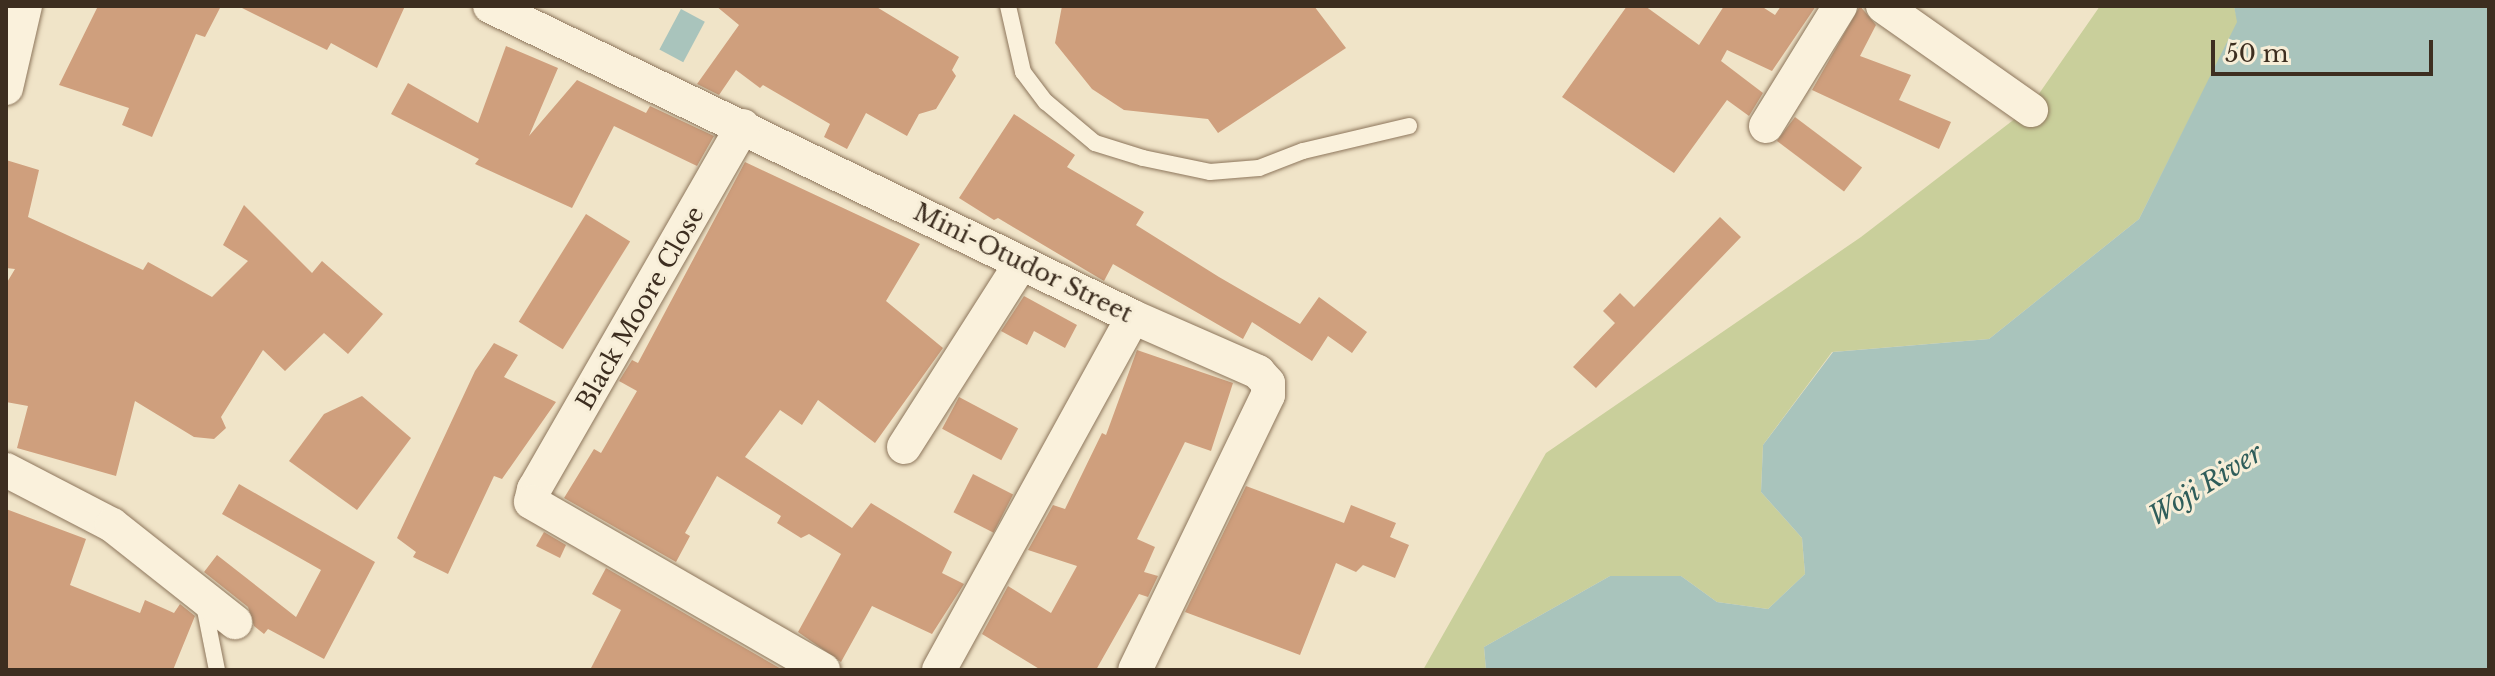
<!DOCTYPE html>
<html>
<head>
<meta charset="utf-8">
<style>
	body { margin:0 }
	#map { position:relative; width:2495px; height:676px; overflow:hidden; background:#f0e4c8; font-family:"Libre Baskerville",serif }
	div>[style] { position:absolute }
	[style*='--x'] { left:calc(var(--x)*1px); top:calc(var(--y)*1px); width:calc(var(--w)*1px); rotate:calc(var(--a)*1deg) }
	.green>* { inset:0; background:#c9cf9b }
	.water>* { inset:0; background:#a9c4bc; transform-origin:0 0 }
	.building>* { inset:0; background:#cf9f7d; transform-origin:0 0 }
	.roads { filter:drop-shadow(0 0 2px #8d765c) drop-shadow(0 0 2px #8d765c) }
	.lane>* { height:16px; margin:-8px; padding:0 8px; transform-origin:8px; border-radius:8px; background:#faf1dc }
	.street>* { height:34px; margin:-17px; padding:0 17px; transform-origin:17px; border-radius:17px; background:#faf1dc }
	span { translate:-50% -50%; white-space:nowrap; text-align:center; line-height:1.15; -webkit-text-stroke:6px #f7eed8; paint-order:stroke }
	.street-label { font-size:24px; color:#3d2e20 }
	.water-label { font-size:26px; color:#2f5d5a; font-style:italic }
	.frame { position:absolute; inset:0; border:8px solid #3d2e20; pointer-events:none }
	.scale { position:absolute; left:2211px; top:40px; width:222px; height:36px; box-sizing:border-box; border:4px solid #3d2e20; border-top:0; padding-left:10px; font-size:24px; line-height:28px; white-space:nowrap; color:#3d2e20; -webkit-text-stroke:6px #f7eed8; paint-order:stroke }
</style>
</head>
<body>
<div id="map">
	<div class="green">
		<div style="clip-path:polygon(2100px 6px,2234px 6px,2238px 22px,2139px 219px,1989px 339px,1832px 352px,1763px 445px,1761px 492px,1802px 538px,1805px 574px,1768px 609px,1717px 602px,1681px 576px,1610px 576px,1484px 647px,1486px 670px,1423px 670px,1546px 453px,1861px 237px,2029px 108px)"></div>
	</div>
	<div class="water">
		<div style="clip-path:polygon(2234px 6px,2489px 6px,2489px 670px,1486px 670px,1484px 647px,1610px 576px,1681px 576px,1717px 602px,1768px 609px,1805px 574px,1802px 538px,1761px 492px,1763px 445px,1833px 352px,1989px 339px,2139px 219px,2237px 22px)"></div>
		<div style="left:681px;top:9px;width:27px;height:46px;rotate:28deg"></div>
	</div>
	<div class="building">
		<div style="clip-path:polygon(98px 6px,221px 6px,205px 37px,196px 34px,152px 137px,122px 125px,129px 108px,59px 85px)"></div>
		<div style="clip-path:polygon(238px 6px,405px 6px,377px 68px,331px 43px,327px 50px)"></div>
		<div style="clip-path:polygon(716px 6px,875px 6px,959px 57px,952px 70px,956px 76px,936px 109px,919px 114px,907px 136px,866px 113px,847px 149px,824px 137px,830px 124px,763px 85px,760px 88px,736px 70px,719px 95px,697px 84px,739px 25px)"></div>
		<div style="clip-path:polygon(1062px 6px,1314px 6px,1346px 48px,1218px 133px,1208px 119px,1124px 110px,1092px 89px,1055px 43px)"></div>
		<div style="clip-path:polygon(1627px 6px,1645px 6px,1699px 45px,1724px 6px,1761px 6px,1775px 15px,1781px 6px,1816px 6px,1772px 71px,1727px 50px,1721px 61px,1763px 93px,1749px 116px,1727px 100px,1674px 173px,1562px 97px)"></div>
		<div style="clip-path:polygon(1860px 6px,1876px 25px,1860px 56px,1911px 75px,1899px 100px,1951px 122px,1939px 149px,1812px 90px)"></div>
		<div style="clip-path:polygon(506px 46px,558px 68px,529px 136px,577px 80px,646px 113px,650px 106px,714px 136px,697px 166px,614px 126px,572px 208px,475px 164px,479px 159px,391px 114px,408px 83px,478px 123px)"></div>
		<div style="clip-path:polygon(1014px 114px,1075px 155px,1067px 167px,1144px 212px,1136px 225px,1219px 277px,1300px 324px,1319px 297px,1367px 332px,1352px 353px,1328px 336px,1312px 361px,1252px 322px,1243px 339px,1113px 264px,1104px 281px,998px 218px,994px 220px,959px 198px)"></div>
		<div style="left:1795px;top:117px;width:84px;height:30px;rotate:37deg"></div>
		<div style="clip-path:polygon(6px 160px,39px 170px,28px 217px,143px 270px,148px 262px,212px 297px,248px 261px,223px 245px,244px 205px,312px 273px,322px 261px,383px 314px,348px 354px,324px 333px,285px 371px,263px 350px,221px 417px,226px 428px,214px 439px,194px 437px,135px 401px,116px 476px,17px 448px,28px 406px,6px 402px,6px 284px,15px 269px,6px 268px)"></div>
		<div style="clip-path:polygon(745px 162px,920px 244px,886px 301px,943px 348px,875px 443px,818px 400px,802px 425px,780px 410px,745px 457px,852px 528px,871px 503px,952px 552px,942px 573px,964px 584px,932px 634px,872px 606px,841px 662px,798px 632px,841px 554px,809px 534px,801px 538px,777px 523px,781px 516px,717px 476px,685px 533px,690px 536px,676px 562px,564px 498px,594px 449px,601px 453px,637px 391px,619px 381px,632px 360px,638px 363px)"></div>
		<div style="left:586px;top:214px;width:52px;height:127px;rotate:32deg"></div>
		<div style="clip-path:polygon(1720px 217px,1741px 237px,1596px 388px,1573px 367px,1615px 323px,1603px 311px,1620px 293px,1634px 307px)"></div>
		<div style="clip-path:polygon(1024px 296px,1077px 325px,1065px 348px,1034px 331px,1027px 345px,1001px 331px)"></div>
		<div style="clip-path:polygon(494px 343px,518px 355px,504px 377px,556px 402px,502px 479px,494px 476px,448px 574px,413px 557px,416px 552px,397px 538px,475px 371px)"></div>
		<div style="clip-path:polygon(1137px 350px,1233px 383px,1211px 451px,1185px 442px,1137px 539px,1155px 547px,1144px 572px,1158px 576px,1148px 597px,1139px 594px,1096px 670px,1041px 670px,982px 634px,1008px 586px,1051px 613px,1077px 566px,1028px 550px,1053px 505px,1065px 509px,1102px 433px,1106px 435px)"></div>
		<div style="clip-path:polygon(362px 396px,411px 438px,357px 510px,289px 461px,324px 414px)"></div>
		<div style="left:959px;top:397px;width:67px;height:36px;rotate:28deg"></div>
		<div style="left:973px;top:474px;width:45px;height:43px;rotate:27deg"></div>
		<div style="clip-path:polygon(239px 484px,375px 562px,324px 659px,268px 629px,264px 634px,254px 626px,248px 607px,204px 572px,217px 555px,296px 617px,321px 570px,222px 514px)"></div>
		<div style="clip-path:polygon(1246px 486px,1344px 523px,1351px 505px,1396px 523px,1390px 537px,1409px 545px,1395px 578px,1363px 565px,1356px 572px,1336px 563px,1300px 655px,1185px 612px)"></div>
		<div style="clip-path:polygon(6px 509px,86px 539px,70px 585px,140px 613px,145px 600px,174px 613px,180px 604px,195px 616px,173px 670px,6px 670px)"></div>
		<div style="clip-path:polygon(544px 532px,566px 545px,560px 558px,536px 546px)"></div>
		<div style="clip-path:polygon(606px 568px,783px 670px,590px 670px,621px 610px,592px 594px)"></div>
	</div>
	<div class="roads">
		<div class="lane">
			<div style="--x:1008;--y:6;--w:68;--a:77.2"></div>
			<div style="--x:1023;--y:72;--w:38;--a:53"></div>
			<div style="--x:1046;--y:102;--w:64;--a:39.9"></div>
			<div style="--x:1095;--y:143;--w:50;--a:17.4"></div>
			<div style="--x:1143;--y:158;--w:68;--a:11.8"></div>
			<div style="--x:1210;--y:172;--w:49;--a:-4.7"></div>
			<div style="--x:1259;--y:168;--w:47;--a:-21.1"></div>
			<div style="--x:1303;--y:151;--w:109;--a:-13.3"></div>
			<div style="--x:204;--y:605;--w:66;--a:78.7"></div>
		</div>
		<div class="street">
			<div style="--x:490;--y:6;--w:714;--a:25.81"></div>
			<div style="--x:1133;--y:317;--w:137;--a:23.7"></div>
			<div style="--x:1258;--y:372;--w:15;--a:48"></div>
			<div style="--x:1268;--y:383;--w:12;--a:90"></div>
			<div style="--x:1268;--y:395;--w:305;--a:115.8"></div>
			<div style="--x:1883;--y:6;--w:181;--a:35.1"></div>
			<div style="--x:6;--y:88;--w:84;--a:-77"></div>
			<div style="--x:743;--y:126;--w:419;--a:119.9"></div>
			<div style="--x:534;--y:489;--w:13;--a:103"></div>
			<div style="--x:531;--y:502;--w:337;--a:29.9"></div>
			<div style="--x:1766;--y:126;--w:141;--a:-58.3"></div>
			<div style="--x:904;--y:447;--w:218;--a:-57.5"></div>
			<div style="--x:6;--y:470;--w:119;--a:27.4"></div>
			<div style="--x:112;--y:525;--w:157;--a:38.3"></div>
			<div style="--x:939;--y:670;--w:403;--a:-61.2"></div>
		</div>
	</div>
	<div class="street-label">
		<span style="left:1023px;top:263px;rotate:26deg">Mini-Otudor Street</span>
		<span style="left:640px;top:308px;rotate:-60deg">Black Moore Close</span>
	</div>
	<div class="water-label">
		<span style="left:2206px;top:485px;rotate:-32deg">Woji River</span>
	</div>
	<div class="frame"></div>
	<div class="scale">50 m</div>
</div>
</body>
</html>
